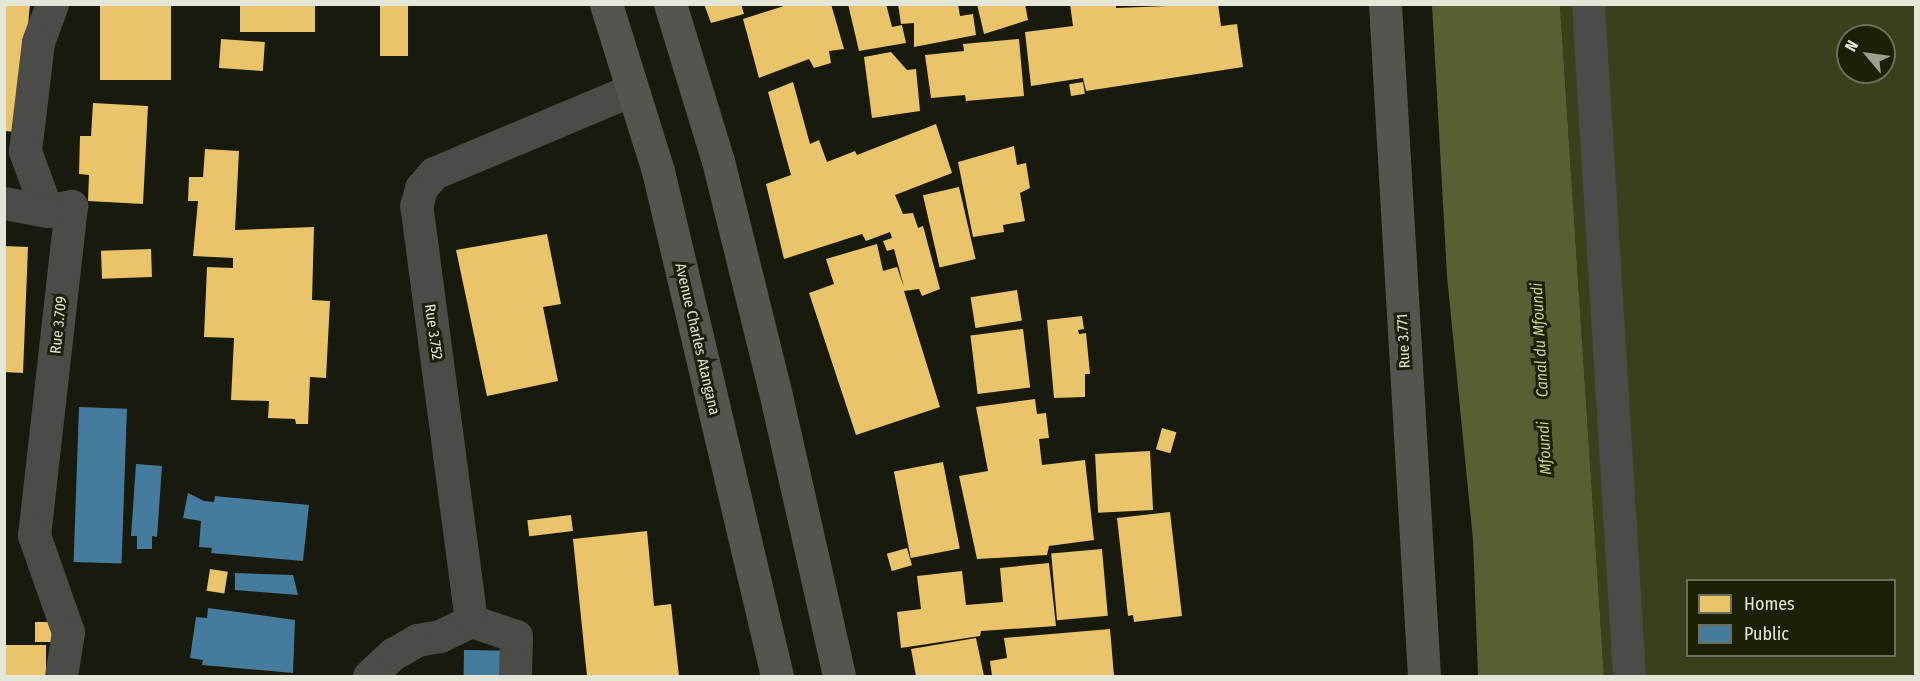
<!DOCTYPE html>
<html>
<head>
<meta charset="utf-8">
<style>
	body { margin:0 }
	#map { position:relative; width:1920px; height:681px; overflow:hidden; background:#181a0d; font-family:"Fira Sans Condensed",sans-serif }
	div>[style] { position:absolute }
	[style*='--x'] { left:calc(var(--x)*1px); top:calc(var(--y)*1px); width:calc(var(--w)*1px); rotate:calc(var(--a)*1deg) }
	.green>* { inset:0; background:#3b401c }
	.water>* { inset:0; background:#585f33 }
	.homes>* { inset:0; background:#e9c46a; transform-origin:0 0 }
	.public>* { inset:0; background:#457b9d; transform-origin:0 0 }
	.minor>* { height:33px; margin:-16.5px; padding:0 16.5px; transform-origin:16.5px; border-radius:16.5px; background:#4b4c47 }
	.major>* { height:33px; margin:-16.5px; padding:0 16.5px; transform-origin:16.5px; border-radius:16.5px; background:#54554e }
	span { translate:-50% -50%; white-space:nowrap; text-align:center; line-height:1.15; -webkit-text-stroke:6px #1c2007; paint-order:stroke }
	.street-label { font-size:15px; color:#e4e7d8 }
	.water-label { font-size:16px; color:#c6d489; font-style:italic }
	.frame { position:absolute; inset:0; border:6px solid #e4e7d8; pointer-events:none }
	.legend { position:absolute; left:1686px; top:579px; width:210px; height:78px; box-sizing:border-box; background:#1c2007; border:2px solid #6c705b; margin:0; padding:8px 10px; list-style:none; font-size:18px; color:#e4e7d8 }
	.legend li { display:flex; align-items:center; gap:12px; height:30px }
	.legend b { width:30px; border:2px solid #6c705b }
	.north { position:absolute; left:1836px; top:24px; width:60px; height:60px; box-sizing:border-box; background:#1c2007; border:2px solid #6c705b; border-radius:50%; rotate:299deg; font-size:16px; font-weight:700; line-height:24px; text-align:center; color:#e4e7d8 }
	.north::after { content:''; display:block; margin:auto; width:21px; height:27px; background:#9d9f91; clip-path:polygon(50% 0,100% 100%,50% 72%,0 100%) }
</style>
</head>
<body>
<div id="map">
	<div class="green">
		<div style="clip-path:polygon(evenodd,1560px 5px,1915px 5px,1915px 676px,1604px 676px,1560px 5px,1848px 36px,1884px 36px,1884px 72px,1848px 72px,1848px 36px,1560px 5px,1688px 580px,1894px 580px,1894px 656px,1688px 656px,1688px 580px)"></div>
	</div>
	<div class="water">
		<div style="clip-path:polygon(1432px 5px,1560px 5px,1604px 676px,1478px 676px,1473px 540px,1447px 276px)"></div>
	</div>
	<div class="homes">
		<div style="clip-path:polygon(4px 4px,30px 4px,18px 132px,4px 131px)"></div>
		<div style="left:100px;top:4px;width:71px;height:76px"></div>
		<div style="left:240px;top:4px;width:75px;height:28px"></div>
		<div style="left:380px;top:4px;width:28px;height:52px"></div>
		<div style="clip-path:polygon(704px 4px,741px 4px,744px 14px,711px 23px)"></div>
		<div style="clip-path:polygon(790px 4px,831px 4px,844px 49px,829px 51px,831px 63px,814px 68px,809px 59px,759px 78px,743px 19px)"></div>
		<div style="clip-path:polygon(848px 4px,886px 4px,892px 27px,902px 25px,906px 43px,859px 51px)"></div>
		<div style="clip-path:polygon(898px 4px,958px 4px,960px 16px,973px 14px,976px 35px,914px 47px,914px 23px,901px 24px)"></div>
		<div style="clip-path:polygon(977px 4px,1025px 4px,1028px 20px,984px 34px)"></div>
		<div style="clip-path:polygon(1070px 4px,1116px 4px,1116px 8px,1218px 4px,1221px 26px,1237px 24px,1243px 67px,1086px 91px,1083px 78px,1031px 86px,1025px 32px,1073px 26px)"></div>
		<div style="left:221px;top:39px;width:44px;height:29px;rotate:4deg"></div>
		<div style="clip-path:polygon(1019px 39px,1024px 96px,966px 101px,965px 95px,931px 98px,925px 55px,964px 51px,963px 44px)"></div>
		<div style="clip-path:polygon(891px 52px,907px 70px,916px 69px,920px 111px,872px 118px,864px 57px)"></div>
		<div style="clip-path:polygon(793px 82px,810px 144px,819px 140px,827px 162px,855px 151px,857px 155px,936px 124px,952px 173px,895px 195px,903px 214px,913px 213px,918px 228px,923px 226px,940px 289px,922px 296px,919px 289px,904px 291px,940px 407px,856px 435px,809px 293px,834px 284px,826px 259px,877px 244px,883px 271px,897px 267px,904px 287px,894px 249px,887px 251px,883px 241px,892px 238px,890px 232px,866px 241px,862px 234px,784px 259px,766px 184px,791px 175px,768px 92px)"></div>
		<div style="left:1083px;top:82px;width:12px;height:14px;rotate:81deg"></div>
		<div style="clip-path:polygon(93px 103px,148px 106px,143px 204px,88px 201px,89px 175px,79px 174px,80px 136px,91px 136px)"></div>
		<div style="clip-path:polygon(1014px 146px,1017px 165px,1026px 163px,1030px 188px,1020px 193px,1025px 221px,1003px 225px,1004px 232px,973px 237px,958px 162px)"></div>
		<div style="clip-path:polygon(205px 149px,239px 151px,235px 230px,314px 227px,312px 300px,330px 301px,326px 378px,310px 377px,308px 424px,296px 424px,295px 419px,268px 418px,269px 401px,231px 400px,234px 338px,204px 337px,207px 267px,233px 268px,233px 258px,193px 256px,198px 201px,188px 201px,189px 177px,203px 177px)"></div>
		<div style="left:959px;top:187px;width:74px;height:37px;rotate:77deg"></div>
		<div style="clip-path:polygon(547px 234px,561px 304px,543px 307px,558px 381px,487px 396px,456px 250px)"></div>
		<div style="clip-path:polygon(4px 246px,28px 247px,23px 373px,4px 372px)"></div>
		<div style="left:151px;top:249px;width:28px;height:50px;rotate:88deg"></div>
		<div style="left:1017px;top:290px;width:31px;height:47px;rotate:81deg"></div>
		<div style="clip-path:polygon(1082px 316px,1084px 329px,1078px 330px,1079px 334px,1086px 333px,1090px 374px,1085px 374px,1085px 397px,1054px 398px,1047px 320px)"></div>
		<div style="left:1023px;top:329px;width:59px;height:53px;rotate:83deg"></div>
		<div style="clip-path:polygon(1035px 399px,1037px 414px,1046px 413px,1049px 438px,1039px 439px,1042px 465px,1085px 460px,1094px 540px,1049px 546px,1047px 555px,977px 559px,959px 476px,988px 471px,976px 407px)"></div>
		<div style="left:1162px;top:428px;width:15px;height:22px;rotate:16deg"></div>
		<div style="left:1150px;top:451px;width:59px;height:55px;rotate:87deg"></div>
		<div style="left:943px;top:462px;width:88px;height:50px;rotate:79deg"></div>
		<div style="clip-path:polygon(1170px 512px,1182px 616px,1134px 622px,1133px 615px,1128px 616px,1117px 518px)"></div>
		<div style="left:571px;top:515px;width:16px;height:44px;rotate:83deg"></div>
		<div style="clip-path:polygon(647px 531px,654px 606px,671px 604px,679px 676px,587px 676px,573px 539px)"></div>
		<div style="left:907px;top:548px;width:18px;height:21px;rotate:74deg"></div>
		<div style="left:1102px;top:549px;width:67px;height:51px;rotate:85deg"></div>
		<div style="clip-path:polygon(1049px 563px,1056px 626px,981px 631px,980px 636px,901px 648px,897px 612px,921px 609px,917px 576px,962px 571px,966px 605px,1003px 602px,1000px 568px)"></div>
		<div style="left:210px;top:569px;width:18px;height:22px;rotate:9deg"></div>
		<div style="left:35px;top:622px;width:22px;height:20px"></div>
		<div style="clip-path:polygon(1110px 629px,1114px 676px,992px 676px,990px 661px,1007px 658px,1004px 638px)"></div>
		<div style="clip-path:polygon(976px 638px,984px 676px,916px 676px,911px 649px)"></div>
		<div style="left:4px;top:645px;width:42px;height:31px"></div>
	</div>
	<div class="public">
		<div style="left:79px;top:407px;width:48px;height:155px;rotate:2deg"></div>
		<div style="clip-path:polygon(136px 464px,162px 466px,157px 537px,152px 536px,152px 549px,137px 549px,137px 536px,131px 536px)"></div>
		<div style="clip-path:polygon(188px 493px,204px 501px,214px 502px,215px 496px,309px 505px,303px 561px,211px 553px,212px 548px,199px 547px,201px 521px,183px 518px)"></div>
		<div style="clip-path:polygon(235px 573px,293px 575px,298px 595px,235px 590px)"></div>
		<div style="clip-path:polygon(208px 608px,295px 620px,293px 673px,202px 665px,203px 660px,190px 658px,196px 617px,207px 618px)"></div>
		<div style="left:464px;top:650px;width:48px;height:26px;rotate:1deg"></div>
	</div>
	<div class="minor">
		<div style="--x:52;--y:4;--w:40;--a:110.2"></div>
		<div style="--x:38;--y:42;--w:110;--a:96.8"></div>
		<div style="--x:25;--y:151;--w:64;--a:69.9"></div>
		<div style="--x:47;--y:211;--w:25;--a:-12"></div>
		<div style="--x:71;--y:206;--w:331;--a:96.4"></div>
		<div style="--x:34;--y:535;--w:103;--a:70.7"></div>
		<div style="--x:68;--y:632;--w:45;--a:99"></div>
		<div style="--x:1588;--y:4;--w:673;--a:86.51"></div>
		<div style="--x:4;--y:203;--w:44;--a:10.5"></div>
		<div style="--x:369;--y:676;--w:33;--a:-43"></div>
		<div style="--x:393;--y:654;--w:28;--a:-30"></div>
		<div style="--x:417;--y:640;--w:23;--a:-10"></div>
		<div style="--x:440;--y:636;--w:34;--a:-26"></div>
		<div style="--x:515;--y:676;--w:40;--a:-88.6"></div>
		<div style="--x:516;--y:636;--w:47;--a:-161.6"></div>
		<div style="--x:471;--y:621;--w:419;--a:-97.5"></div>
		<div style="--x:416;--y:206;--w:19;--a:-74"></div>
		<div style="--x:421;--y:188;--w:20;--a:-49"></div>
		<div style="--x:434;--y:173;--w:214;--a:-22.8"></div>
	</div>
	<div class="major">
		<div style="--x:606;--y:4;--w:175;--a:72.7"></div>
		<div style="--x:658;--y:171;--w:519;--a:76.74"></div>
		<div style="--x:670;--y:4;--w:164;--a:73"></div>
		<div style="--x:718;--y:161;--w:233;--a:76.1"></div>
		<div style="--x:774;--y:387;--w:296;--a:77.3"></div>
		<div style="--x:1385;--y:4;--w:673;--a:86.68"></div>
	</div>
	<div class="street-label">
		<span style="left:59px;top:325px;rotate:-84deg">Rue 3.709</span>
		<span style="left:433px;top:332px;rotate:82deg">Rue 3.752</span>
		<span style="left:697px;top:339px;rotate:77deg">Avenue Charles Atangana</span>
		<span style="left:1404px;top:341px;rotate:-93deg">Rue 3.771</span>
	</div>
	<div class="water-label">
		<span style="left:1540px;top:340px;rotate:-93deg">Canal du Mfoundi</span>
		<span style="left:1545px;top:448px;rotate:-93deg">Mfoundi</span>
	</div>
	<div class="frame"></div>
	<ul class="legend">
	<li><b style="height:16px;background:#e9c46a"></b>Homes</li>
	<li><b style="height:16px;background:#457b9d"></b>Public</li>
	</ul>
	<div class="north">N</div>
</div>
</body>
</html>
